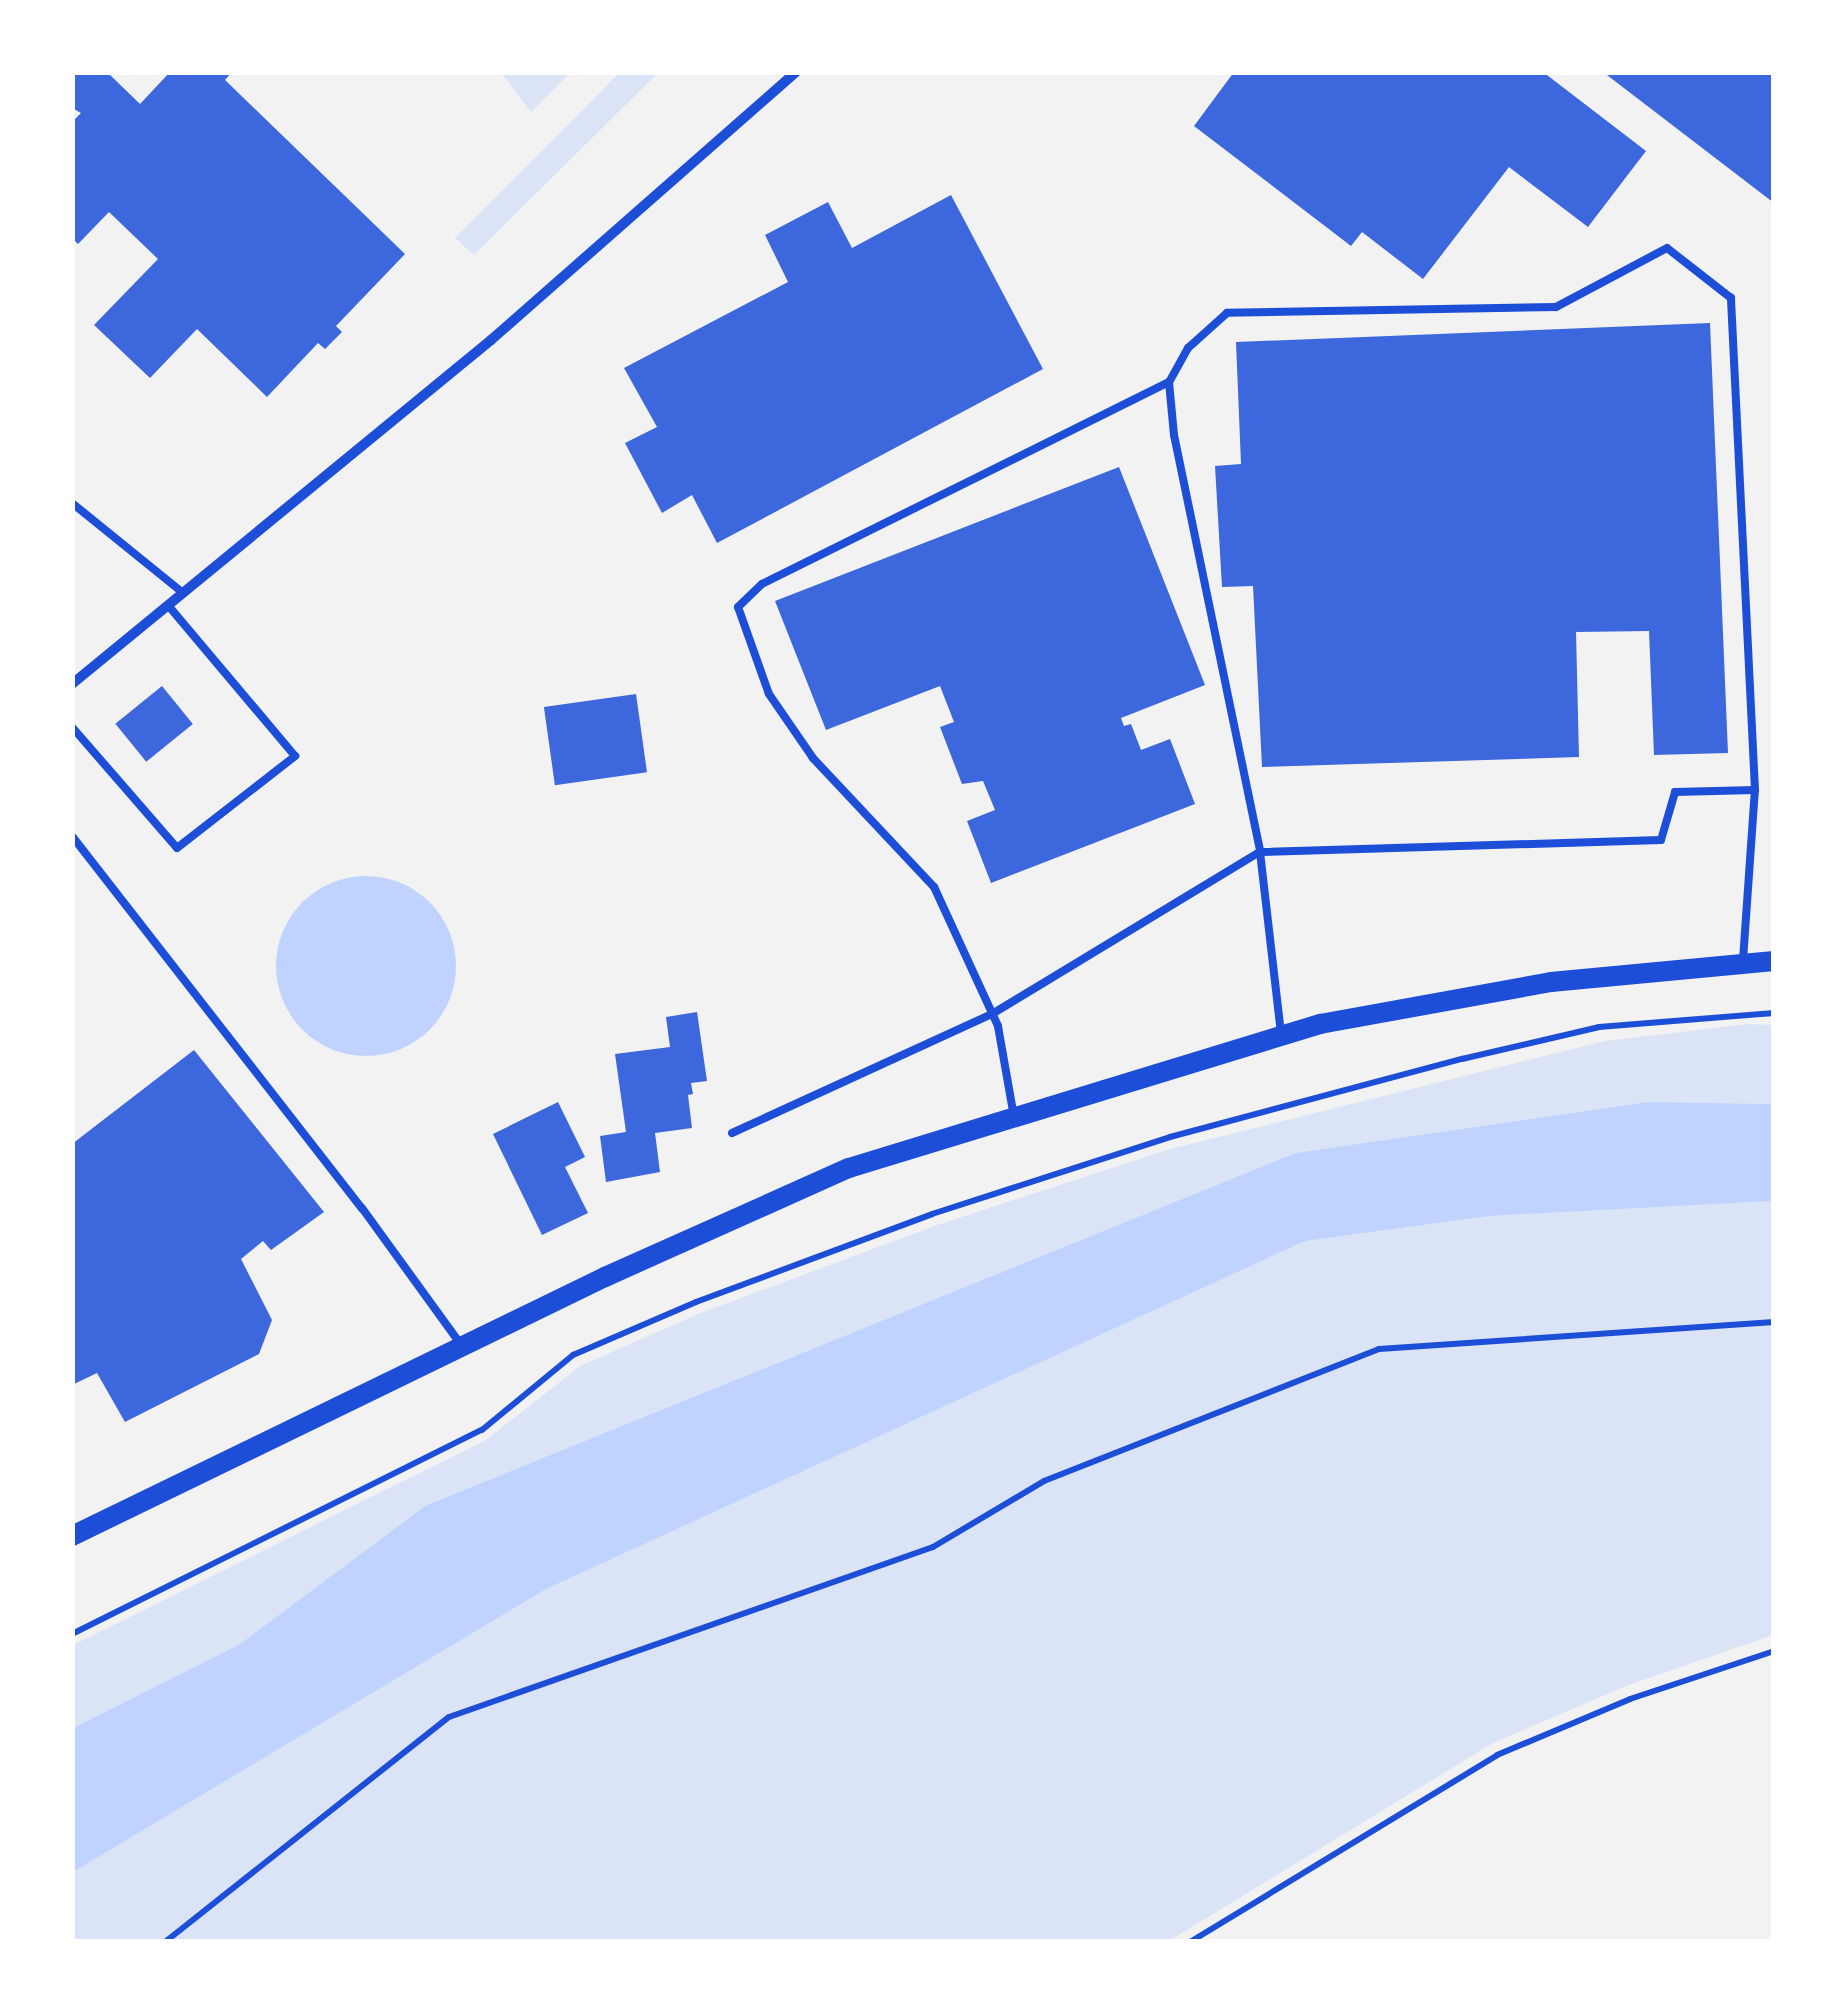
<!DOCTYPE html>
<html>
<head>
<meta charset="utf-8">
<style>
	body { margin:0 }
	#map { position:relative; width:1846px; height:2014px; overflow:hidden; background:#f2f2f2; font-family:Lora,serif }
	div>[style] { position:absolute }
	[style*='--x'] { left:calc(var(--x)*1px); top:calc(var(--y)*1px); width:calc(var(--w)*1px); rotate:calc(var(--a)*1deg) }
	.green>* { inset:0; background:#dbe4f7 }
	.water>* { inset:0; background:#bfd3fe }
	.round { border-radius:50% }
	.building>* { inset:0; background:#3d67dc; transform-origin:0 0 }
	.path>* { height:6px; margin:-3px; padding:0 3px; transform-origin:3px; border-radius:3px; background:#1d4ed8 }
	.service>* { height:8px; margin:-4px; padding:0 4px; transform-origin:4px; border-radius:4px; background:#1d4ed8 }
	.minor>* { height:10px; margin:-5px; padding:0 5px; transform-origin:5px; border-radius:5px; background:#1d4ed8 }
	.secondary>* { height:20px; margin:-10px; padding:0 10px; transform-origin:10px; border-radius:10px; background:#1d4ed8 }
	span { translate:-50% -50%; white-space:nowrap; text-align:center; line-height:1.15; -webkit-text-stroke:8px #fff; paint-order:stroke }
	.frame { position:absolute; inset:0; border:75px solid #fff; pointer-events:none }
</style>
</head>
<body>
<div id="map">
	<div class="green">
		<div style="clip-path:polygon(501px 73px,570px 73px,531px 112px)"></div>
		<div style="clip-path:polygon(619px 73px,658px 73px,474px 255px,455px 238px)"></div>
		<div style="clip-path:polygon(1747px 1024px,1773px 1025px,1773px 1104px,1649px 1102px,425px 1506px,240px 1644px,73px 1728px,73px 1645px,486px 1440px,580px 1366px,698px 1314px,937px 1225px,1170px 1149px,1605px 1041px)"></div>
		<div style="clip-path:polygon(1773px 1201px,1773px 1635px,1626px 1686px,1493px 1743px,1169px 1941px,73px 1941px,72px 1872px,545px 1589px,1305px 1241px,1490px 1216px)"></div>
	</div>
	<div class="water">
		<div class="round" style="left:276px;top:876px;width:180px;height:180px"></div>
		<div style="clip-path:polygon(1649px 1102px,1773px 1104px,1773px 1201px,1490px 1216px,1305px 1241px,546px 1589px,73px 1872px,73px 1728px,240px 1644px,425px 1506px,1296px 1153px)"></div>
	</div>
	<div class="building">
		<div style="clip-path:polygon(75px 72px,107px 72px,140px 104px,170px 72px,232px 72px,225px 80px,405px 254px,336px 326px,342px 332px,325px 349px,318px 343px,267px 397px,197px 329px,150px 378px,94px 325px,158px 259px,109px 212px,78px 244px,72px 238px,72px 122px,81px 113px,72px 108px)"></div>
		<div style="clip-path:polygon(1234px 72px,1543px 72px,1646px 151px,1588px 227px,1509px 167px,1423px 279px,1362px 232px,1351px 246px,1194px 126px)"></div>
		<div style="clip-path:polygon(1603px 72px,1774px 72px,1774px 203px)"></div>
		<div style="clip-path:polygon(951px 195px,1043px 369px,717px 543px,692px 495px,662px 513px,625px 443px,657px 427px,624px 368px,788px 282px,765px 235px,828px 202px,852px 248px)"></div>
		<div style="clip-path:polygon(1710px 323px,1728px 753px,1654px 755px,1649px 631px,1576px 632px,1579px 757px,1262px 767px,1253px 586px,1222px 587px,1215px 466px,1241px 464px,1236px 342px)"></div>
		<div style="clip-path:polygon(1119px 467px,1205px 685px,1121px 718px,1124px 726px,1131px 724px,1141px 750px,1170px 739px,1195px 804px,991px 883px,967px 821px,995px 810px,983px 781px,962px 784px,940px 727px,954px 722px,940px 686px,826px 730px,775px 601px)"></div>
		<div style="left:162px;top:686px;width:49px;height:60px;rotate:51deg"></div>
		<div style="left:636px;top:694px;width:79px;height:93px;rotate:82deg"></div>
		<div style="clip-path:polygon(697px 1012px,707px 1081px,691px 1083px,693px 1094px,688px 1095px,692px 1128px,655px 1133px,660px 1172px,606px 1182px,600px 1136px,626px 1132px,615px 1054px,670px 1047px,666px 1017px)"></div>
		<div style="clip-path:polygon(194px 1050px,324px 1212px,271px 1250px,263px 1241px,241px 1259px,272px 1320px,259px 1354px,125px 1422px,97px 1373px,72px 1385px,72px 1144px)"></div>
		<div style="clip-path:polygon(558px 1102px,585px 1157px,565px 1167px,588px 1213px,542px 1235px,493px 1134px)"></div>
	</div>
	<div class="path">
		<div style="--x:72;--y:1634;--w:458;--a:-26.5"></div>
		<div style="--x:482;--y:1430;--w:118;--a:-39.5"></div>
		<div style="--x:573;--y:1355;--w:134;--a:-23.3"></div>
		<div style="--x:696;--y:1302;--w:252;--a:-20.4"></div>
		<div style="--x:932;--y:1214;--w:250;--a:-17.9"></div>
		<div style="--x:1170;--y:1137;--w:302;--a:-15"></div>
		<div style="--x:1462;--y:1059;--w:141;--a:-13.1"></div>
		<div style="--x:1599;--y:1027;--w:176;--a:-4.6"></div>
		<div style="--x:165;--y:1942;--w:362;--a:-38.4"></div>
		<div style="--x:449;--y:1717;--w:513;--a:-19.35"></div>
		<div style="--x:933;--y:1547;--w:129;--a:-30.7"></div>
		<div style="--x:1044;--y:1481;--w:360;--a:-21.5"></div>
		<div style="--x:1379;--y:1349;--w:396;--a:-3.9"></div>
		<div style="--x:1190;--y:1942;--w:359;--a:-31.3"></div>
		<div style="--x:1497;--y:1755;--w:144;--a:-22.8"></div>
		<div style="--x:1630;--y:1699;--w:152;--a:-18.4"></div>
	</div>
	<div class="service">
		<div style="--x:72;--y:503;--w:143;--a:39"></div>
		<div style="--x:72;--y:727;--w:160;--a:49"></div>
		<div style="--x:177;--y:848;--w:150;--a:-37.9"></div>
		<div style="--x:295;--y:756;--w:197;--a:-130.1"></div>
		<div style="--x:72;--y:836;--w:472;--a:52.1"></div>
		<div style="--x:362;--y:1208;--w:169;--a:54.1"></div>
		<div style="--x:1743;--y:960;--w:170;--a:-86"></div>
		<div style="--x:1014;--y:1117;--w:92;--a:-100"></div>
		<div style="--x:998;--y:1026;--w:153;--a:-114.7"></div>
		<div style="--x:934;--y:887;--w:177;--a:-133.2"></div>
		<div style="--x:813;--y:758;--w:78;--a:-124.5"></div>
		<div style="--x:769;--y:694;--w:92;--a:-109.6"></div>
		<div style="--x:738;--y:607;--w:33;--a:-44"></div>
		<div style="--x:762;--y:584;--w:454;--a:-26.4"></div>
		<div style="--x:732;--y:1133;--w:286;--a:-24.6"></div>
		<div style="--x:992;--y:1014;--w:313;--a:-31.2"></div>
		<div style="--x:1260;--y:852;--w:401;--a:-1.7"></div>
		<div style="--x:1661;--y:840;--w:50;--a:-73.7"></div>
		<div style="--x:1675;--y:792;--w:80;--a:-1.4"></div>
		<div style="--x:1755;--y:790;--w:493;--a:-92.8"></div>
		<div style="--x:1731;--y:298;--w:81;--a:-142"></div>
		<div style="--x:1667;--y:248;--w:126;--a:152"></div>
		<div style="--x:1556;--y:307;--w:329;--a:179"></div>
		<div style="--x:1227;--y:313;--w:52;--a:138.1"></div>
		<div style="--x:1188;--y:348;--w:39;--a:119"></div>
		<div style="--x:1169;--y:382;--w:53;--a:84.6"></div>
		<div style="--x:1174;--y:435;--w:426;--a:78.3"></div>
		<div style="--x:1260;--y:852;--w:182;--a:83.4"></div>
	</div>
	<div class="minor">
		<div style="--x:72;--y:684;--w:542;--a:-39.39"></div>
		<div style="--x:491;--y:340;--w:406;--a:-41.3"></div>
	</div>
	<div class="secondary">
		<div style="--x:72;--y:1536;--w:593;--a:-25.92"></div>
		<div style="--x:605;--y:1277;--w:267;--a:-24.1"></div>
		<div style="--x:849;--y:1168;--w:493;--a:-17"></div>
		<div style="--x:1320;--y:1024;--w:235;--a:-10.3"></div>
		<div style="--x:1551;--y:982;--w:224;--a:-5.4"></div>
	</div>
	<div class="frame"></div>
</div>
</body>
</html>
